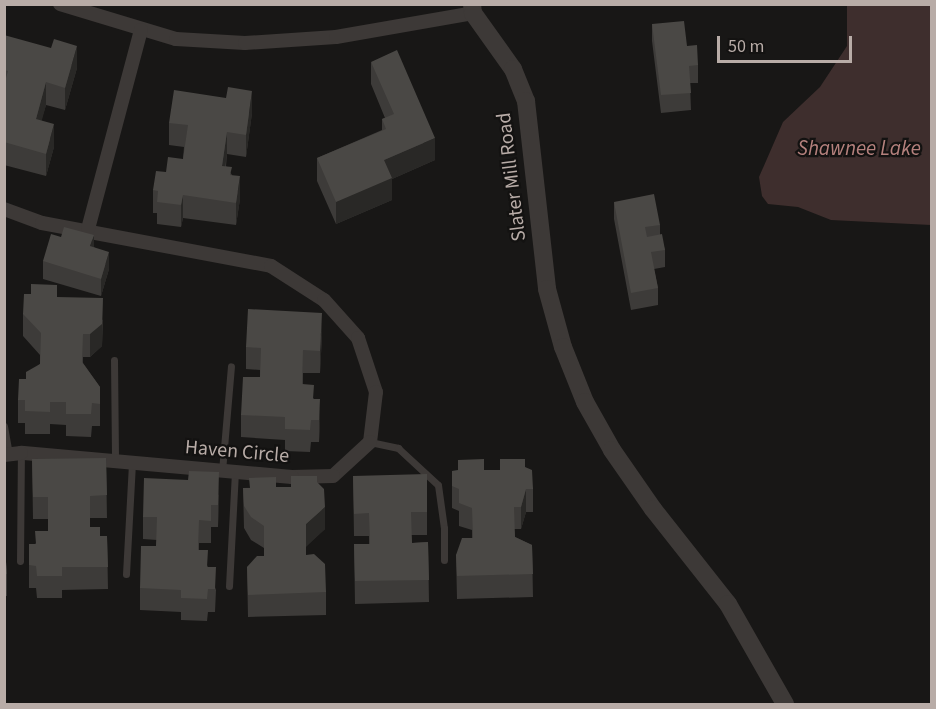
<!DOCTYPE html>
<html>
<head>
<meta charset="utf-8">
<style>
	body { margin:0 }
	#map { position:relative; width:936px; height:709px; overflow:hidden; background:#181716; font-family:"Source Sans 3",sans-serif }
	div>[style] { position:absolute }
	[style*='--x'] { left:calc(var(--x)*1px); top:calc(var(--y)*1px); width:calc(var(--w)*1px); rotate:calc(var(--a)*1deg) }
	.water>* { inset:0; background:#3e2e2d }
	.service>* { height:7px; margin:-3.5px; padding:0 3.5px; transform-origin:3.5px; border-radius:3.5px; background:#3d3937 }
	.minor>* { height:14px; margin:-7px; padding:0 7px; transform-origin:7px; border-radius:7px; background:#3d3937 }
	.tertiary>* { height:18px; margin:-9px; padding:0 9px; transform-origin:9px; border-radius:9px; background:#3d3937 }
	.wall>* { inset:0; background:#3d3b39 }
	.shaded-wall>* { inset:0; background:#292826 }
	.building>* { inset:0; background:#4a4845 }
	span { translate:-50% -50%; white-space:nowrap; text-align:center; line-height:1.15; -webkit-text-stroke:4.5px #131211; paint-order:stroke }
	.street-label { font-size:20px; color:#b8aca7 }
	.water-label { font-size:21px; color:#b5817d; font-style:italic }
	.frame { position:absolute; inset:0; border:6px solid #b8aca7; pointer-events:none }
	.scale { position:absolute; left:717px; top:36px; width:135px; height:27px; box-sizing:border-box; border:3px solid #b8aca7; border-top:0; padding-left:8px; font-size:18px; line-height:21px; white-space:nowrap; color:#b8aca7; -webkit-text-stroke:4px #131211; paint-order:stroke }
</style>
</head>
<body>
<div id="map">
	<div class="water">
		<div style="clip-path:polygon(847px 5px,931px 5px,931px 225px,831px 220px,798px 207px,768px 204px,762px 196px,759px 177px,783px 122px,820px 87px,847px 46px)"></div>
	</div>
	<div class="service">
		<div style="--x:114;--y:360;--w:101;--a:89.4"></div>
		<div style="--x:4;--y:426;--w:28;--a:80"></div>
		<div style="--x:370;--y:442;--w:29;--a:12"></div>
		<div style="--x:398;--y:448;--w:54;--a:42.8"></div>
		<div style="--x:438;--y:485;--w:43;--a:82.1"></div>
		<div style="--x:444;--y:528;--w:32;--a:90"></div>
		<div style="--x:222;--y:471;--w:105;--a:-85.1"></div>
		<div style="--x:20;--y:561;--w:108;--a:-89.5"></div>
		<div style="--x:126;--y:574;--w:111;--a:-86.9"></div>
		<div style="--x:229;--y:586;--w:114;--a:-87"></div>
	</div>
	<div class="minor">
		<div style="--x:60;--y:4;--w:121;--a:16.8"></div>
		<div style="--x:176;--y:39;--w:69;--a:3.3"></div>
		<div style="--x:245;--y:43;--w:91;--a:-3.8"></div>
		<div style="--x:336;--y:37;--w:139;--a:-9.9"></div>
		<div style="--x:4;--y:209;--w:40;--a:20.2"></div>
		<div style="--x:42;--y:223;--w:233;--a:10.6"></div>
		<div style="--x:271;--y:266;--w:63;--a:32.7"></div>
		<div style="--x:324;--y:300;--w:51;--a:48.2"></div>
		<div style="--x:358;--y:338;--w:57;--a:71.6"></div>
		<div style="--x:376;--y:392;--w:50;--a:96.8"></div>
		<div style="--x:370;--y:442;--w:50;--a:137.4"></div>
		<div style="--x:333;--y:476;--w:41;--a:178.6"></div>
		<div style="--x:292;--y:477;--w:272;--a:-174.9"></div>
		<div style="--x:21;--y:453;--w:17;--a:173"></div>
		<div style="--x:88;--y:229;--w:206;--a:-75.1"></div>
	</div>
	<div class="tertiary">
		<div style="--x:472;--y:4;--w:9;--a:84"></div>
		<div style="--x:473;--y:13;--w:69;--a:54.5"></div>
		<div style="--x:513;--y:69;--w:35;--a:68"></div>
		<div style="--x:526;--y:101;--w:189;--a:83.6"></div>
		<div style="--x:547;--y:289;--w:60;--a:74.6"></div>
		<div style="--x:563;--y:347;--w:59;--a:68.2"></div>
		<div style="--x:585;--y:402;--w:55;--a:60.6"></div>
		<div style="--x:612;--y:450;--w:72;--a:55.2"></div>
		<div style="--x:653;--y:509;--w:121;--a:51.7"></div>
		<div style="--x:728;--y:604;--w:115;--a:60.3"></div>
	</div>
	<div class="wall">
		<div style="clip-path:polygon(652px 24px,687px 46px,698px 65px,698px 83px,690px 83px,691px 110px,661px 113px,652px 41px)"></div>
		<div style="clip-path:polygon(4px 35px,77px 68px,65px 110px,46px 105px,41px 121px,54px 147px,46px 176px,4px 165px)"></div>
		<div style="clip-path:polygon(371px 62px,435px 160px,392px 179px,392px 200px,336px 224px,317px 181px,317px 158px,382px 130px,382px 119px,385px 118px,371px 84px)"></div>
		<div style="clip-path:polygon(252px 113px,246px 157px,227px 154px,226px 166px,232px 175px,240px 199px,236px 225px,183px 218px,181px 227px,157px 224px,157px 213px,153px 213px,153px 190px,166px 172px,183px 159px,184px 147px,169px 145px,169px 123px)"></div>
		<div style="clip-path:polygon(614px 202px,660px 225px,660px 234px,665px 250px,665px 267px,654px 269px,658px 288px,658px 305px,631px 310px,614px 219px)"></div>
		<div style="clip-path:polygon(94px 247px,109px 269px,101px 296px,43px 279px,43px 261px)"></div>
		<div style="clip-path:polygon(57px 297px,103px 320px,102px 346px,90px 357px,83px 357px,83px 363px,100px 387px,100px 426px,92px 426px,91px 437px,66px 436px,66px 425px,50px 424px,50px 434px,25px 434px,25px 423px,18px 423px,18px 400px,26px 379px,40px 364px,40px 355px,23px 336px,23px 314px)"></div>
		<div style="clip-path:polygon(322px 335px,320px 373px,303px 373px,303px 384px,314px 399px,320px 421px,319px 442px,311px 442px,310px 452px,285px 451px,285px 440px,241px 437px,241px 415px,260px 377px,260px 370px,246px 369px,246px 347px)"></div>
		<div style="clip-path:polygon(106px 458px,107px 518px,90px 518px,90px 527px,100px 536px,107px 536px,108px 589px,62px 590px,62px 598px,37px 598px,36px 588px,29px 588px,29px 544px,35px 544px,48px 531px,48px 519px,33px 519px,32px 459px)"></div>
		<div style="clip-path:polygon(525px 467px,533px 489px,533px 512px,526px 512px,521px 529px,514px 529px,515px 537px,532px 545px,533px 597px,457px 599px,456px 555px,472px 538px,472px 530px,459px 526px,459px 511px,452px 508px,452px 471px,500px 470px)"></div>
		<div style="clip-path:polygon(353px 476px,427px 512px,427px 535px,411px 535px,412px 543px,428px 542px,429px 602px,355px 604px,354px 544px,369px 544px,369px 536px,354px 536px)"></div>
		<div style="clip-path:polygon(188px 480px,219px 495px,218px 527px,211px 527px,211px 543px,199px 543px,199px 550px,208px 567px,216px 590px,215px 612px,208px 612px,207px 621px,181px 620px,181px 612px,140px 610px,140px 588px,156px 546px,157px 540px,143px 539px,143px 517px)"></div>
		<div style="clip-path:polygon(317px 482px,325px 529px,306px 546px,306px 555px,326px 592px,326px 615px,248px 617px,247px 567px,264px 556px,264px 548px,251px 540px,244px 528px,243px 488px,291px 487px)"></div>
		<div style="clip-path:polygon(4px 537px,7px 574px,7px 596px,4px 596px)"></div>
	</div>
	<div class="shaded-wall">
		<div style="clip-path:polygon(77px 46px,77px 68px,65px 110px,65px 88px)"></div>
		<div style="clip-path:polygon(46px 82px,46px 105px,36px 142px,36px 119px)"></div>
		<div style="clip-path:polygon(252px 91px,252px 113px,246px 157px,246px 135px)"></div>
		<div style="clip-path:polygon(54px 124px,54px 147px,46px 176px,46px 154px)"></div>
		<div style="clip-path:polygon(227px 132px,227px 154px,222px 188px,222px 166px)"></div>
		<div style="clip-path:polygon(435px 138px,435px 160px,392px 179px,392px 200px,336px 224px,336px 202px,384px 160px)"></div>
		<div style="clip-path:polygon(240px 176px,240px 199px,236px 225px,236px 203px)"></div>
		<div style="clip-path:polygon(183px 195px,183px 218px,181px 227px,181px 205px)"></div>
		<div style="clip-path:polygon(94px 235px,94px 253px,90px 246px)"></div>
		<div style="clip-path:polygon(109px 252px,109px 269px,101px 296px,101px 279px)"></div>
		<div style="clip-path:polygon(103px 298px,102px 346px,90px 357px,90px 334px)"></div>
		<div style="clip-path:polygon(322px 313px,322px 335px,320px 373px,320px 351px)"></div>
		<div style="clip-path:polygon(320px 399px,320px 421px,319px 442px,319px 420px)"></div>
		<div style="clip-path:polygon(219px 472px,219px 495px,218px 527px,218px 505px)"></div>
		<div style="clip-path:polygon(526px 489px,526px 512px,521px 529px,521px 507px)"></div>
		<div style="clip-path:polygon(325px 507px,325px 529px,306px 547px,306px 524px)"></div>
	</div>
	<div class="building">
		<div style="clip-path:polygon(684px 21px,687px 46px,697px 45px,698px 65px,689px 66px,691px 93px,661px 95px,652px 24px)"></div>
		<div style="clip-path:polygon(4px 35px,51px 48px,54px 39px,77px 46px,65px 88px,46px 82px,36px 119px,54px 124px,46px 154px,4px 142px,4px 85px,8px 71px,4px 70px)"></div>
		<div style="clip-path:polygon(397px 50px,435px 138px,384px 160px,392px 178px,336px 202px,317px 158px,386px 129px,382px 119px,394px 114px,371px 62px)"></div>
		<div style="clip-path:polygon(228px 87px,252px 91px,246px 135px,227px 132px,222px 166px,232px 167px,230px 175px,240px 176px,236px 203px,183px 195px,181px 205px,157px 202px,158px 191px,153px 190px,156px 171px,166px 172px,168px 157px,183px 159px,188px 125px,169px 123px,174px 90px,226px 98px)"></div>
		<div style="clip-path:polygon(654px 194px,660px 225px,645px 227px,647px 237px,662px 234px,665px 250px,651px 252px,658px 288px,631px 293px,614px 202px)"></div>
		<div style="clip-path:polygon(64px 227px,94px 235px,90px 246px,109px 252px,101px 279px,43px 261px,51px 234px,61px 237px)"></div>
		<div style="clip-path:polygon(31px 284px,57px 285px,57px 297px,103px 298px,102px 324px,90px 334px,83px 334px,82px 362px,100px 387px,100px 404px,92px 403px,91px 414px,66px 414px,66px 402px,50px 402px,50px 412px,25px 411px,25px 400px,18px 400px,19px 379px,26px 379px,26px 372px,40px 364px,41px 333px,23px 314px,24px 294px,31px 294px)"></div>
		<div style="clip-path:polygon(248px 309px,322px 313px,320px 351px,303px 350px,302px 384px,314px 385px,313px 399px,320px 399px,319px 420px,311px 420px,310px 430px,285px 429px,285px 417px,241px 415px,243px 377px,260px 377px,261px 348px,246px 347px)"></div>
		<div style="clip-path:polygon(106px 458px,107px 495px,90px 496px,90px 527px,100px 527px,100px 536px,107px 536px,108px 567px,62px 567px,62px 576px,37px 576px,36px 566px,29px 565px,29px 544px,36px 544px,35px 531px,48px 531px,48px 497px,33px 497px,32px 459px)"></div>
		<div style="clip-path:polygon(484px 459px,484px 470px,500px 470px,500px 459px,525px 459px,525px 467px,532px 470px,533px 489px,526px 489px,521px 507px,514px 507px,515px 537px,532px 545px,533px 574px,457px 576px,456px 555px,462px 538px,473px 538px,472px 508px,459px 503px,459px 489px,452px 486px,452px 471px,458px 470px,458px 460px)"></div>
		<div style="clip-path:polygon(189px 471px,219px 472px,218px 505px,211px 505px,211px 521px,199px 520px,198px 550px,208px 550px,207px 567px,216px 567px,215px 589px,208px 589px,207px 599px,181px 598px,181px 590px,140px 588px,141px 546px,156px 546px,157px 517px,143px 517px,144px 478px,188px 480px)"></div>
		<div style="clip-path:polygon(427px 474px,427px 512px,411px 512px,412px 543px,428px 542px,429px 580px,355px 581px,354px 544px,370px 544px,369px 513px,354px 514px,353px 476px)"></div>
		<div style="clip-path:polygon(291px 476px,317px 476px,317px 482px,324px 489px,325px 507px,306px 524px,306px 555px,314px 554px,325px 564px,326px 592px,248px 595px,247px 567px,257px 556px,264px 556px,264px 526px,251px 517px,244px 506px,243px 488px,250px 488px,249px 478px,276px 477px,276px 487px,291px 487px)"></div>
		<div style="clip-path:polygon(4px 537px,7px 574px,4px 574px)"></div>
	</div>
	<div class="street-label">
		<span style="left:512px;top:177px;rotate:-97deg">Slater Mill Road</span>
		<span style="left:237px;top:452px;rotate:5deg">Haven Circle</span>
	</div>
	<div class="water-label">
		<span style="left:859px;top:148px">Shawnee Lake</span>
	</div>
	<div class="frame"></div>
	<div class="scale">50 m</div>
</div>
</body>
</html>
